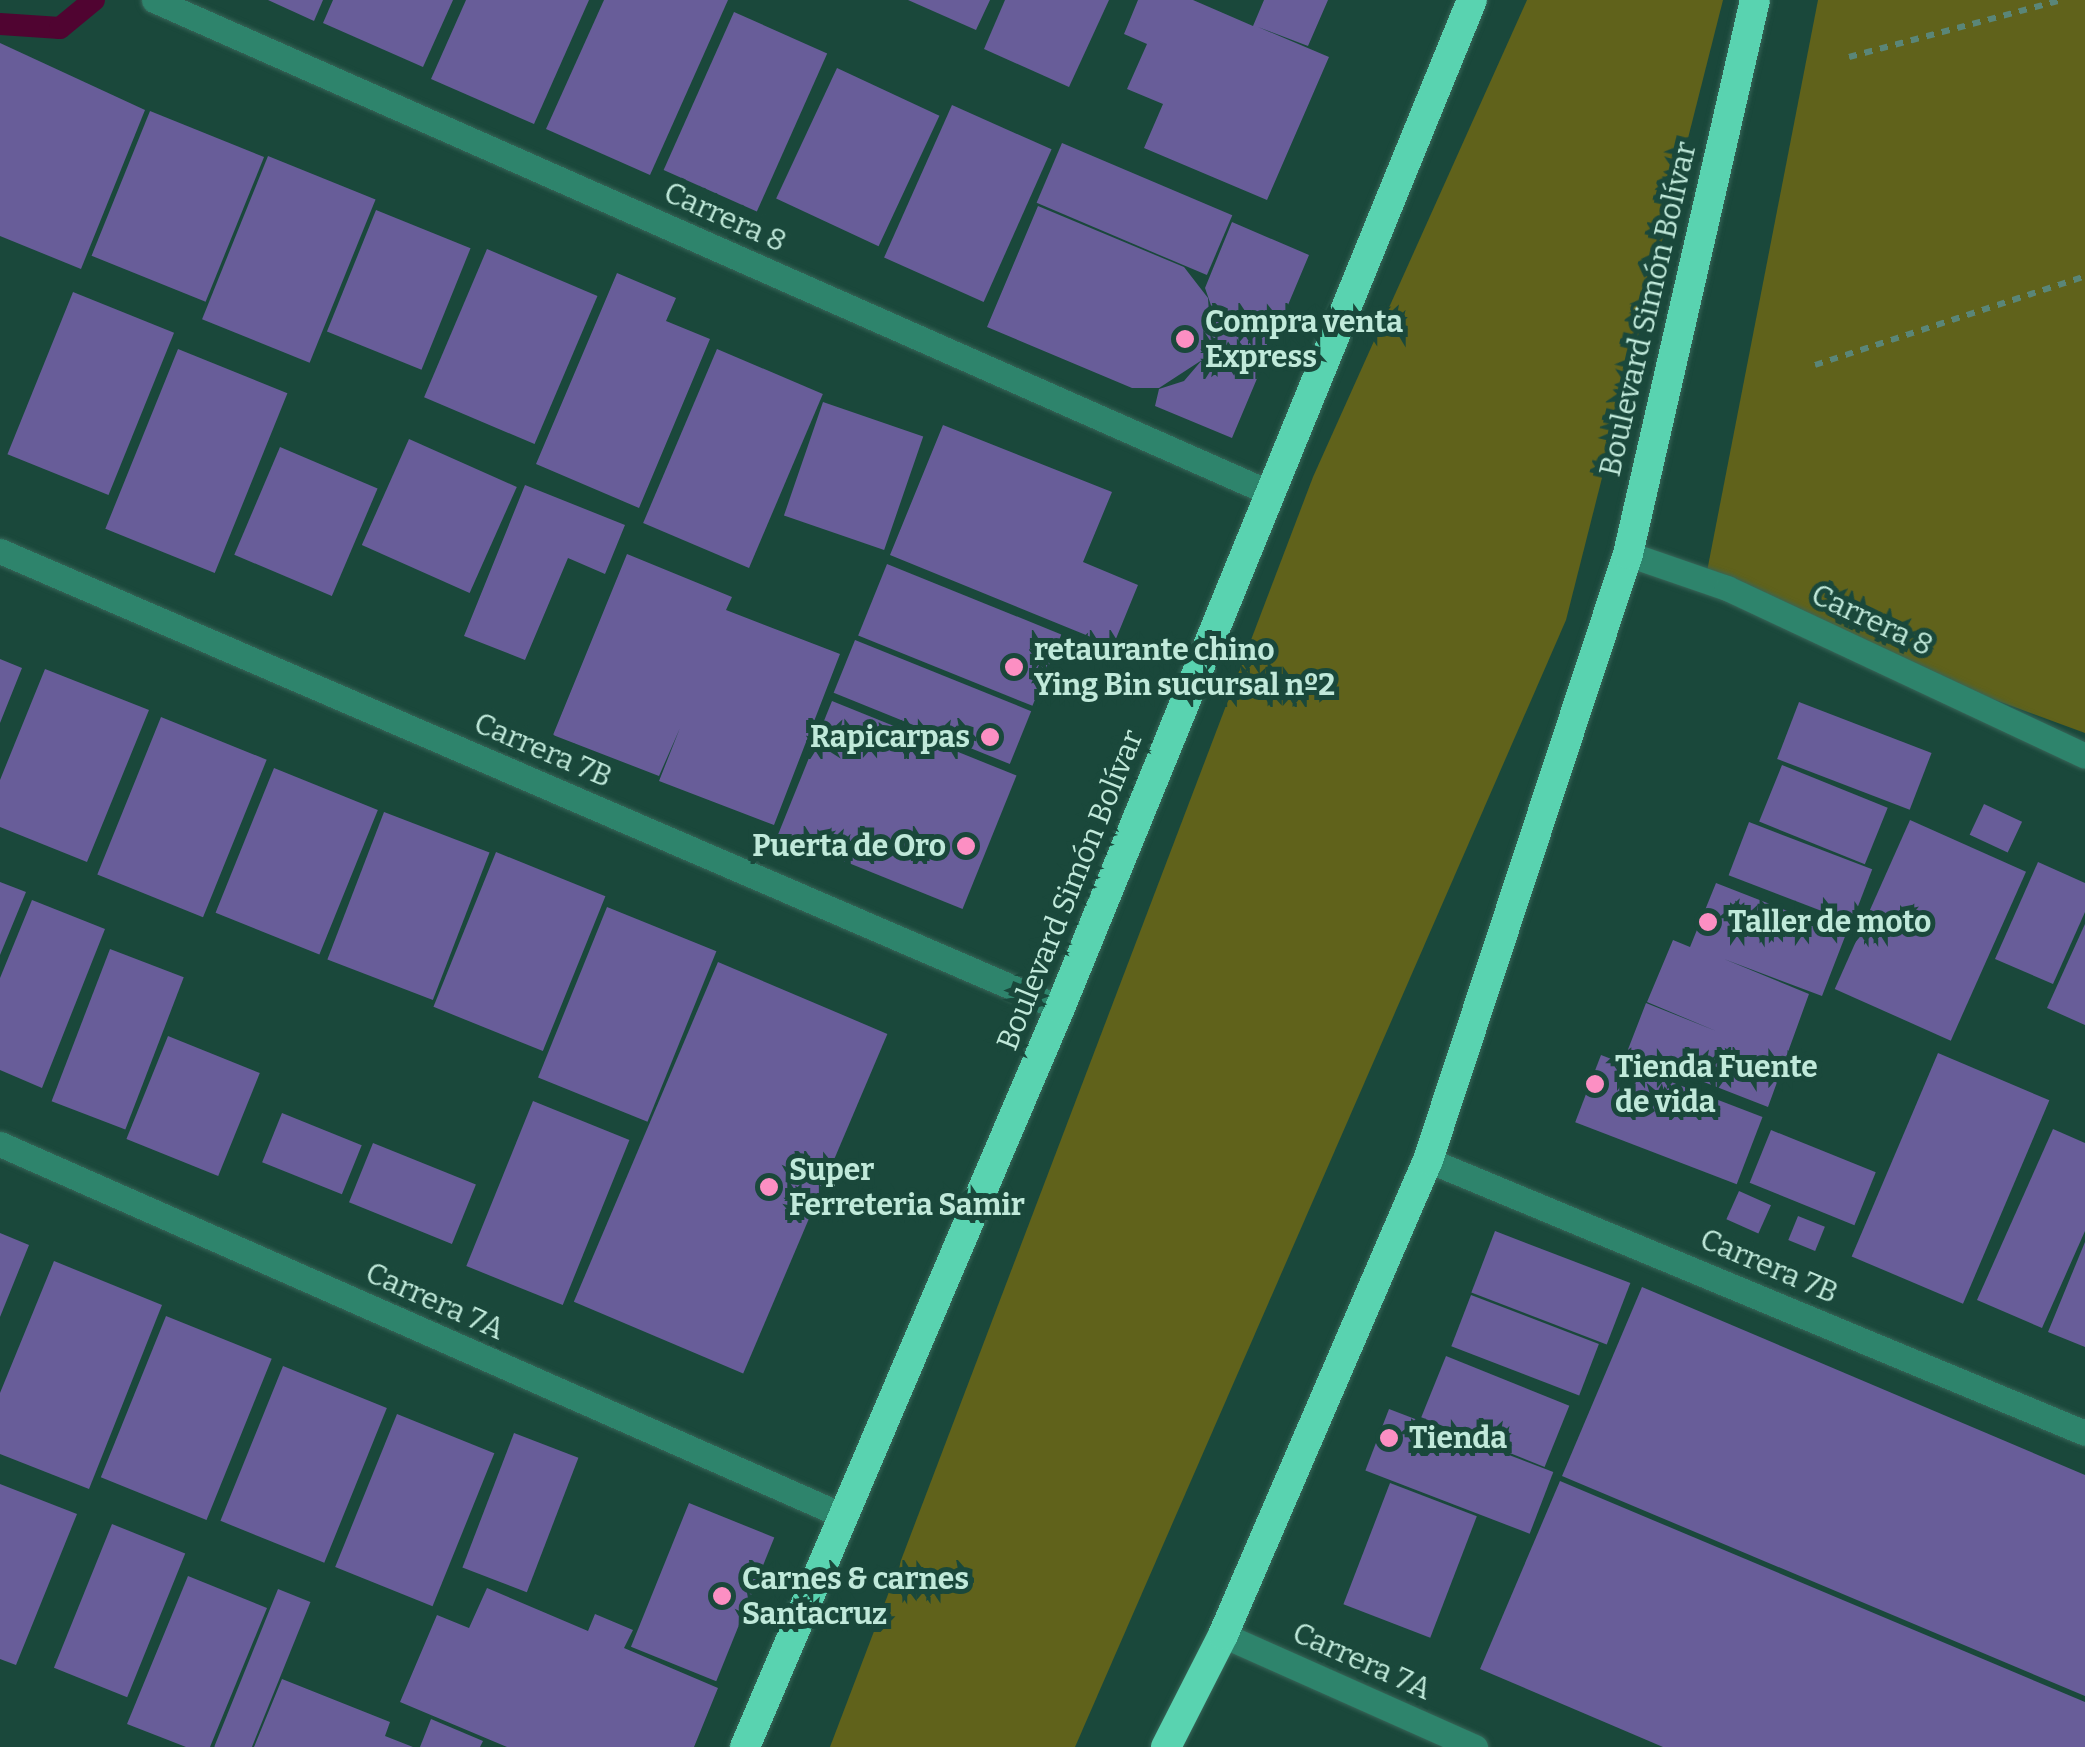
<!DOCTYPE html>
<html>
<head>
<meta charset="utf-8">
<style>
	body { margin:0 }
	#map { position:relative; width:2085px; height:1747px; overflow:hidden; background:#1a483b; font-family:Bitter,serif }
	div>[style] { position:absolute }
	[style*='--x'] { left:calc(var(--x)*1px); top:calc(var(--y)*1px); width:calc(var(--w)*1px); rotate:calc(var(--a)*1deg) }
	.green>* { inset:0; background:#60621b }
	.stream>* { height:22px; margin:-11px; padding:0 11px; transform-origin:11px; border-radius:11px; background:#500431 }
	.building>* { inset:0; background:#685d99; transform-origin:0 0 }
	.path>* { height:6px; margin-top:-3px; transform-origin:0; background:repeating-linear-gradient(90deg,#5a8678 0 8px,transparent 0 16px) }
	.roads { filter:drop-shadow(0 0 2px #386558) drop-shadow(0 0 2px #386558) }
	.minor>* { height:25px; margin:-12.5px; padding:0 12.5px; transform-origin:12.5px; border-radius:12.5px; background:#2e846c }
	.highway>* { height:30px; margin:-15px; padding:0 15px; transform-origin:15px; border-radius:15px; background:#59d3b0 }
	.dots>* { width:28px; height:28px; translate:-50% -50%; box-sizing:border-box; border:5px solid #1a483b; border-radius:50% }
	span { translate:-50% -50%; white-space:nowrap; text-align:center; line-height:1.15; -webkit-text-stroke:10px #1a483b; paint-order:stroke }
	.street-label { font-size:30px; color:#c0e9da }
	.poi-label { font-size:30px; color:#c0e9da; font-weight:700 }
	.left { translate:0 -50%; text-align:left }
	.right { translate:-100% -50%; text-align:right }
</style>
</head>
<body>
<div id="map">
	<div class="green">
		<div style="clip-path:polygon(1527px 0,1723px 0,1566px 620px,1075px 1747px,830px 1747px,1313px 477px)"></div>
		<div style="clip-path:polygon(1818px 0,2085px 0,2085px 733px,1703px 592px)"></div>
	</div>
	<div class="stream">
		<div style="--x:0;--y:24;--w:60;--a:3.8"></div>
		<div style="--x:60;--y:28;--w:44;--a:-39.5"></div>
	</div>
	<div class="building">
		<div style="clip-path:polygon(268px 0,323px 0,314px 21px)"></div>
		<div style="clip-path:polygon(333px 0,453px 0,423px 67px,323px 23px)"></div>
		<div style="clip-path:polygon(466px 0,589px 0,534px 124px,431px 79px)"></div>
		<div style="clip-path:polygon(604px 0,728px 0,650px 175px,546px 129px)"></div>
		<div style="clip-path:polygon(908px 0,990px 0,976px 30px)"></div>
		<div style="clip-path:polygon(1005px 0,1109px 0,1069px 87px,984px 49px)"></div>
		<div style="clip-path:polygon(1138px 0,1193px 0,1253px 26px,1264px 0,1328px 0,1308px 46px,1258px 27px,1329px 57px,1267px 200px,1144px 148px,1163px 104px,1127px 89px,1147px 44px,1124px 34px)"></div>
		<div style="left:734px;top:12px;width:102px;height:173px;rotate:24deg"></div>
		<div style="clip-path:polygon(0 43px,145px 110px,81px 269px,0 236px)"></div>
		<div style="left:837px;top:68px;width:113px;height:144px;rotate:25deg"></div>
		<div style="left:952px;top:105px;width:109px;height:167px;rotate:24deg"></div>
		<div style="left:150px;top:111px;width:123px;height:156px;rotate:22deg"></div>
		<div style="left:1062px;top:143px;width:185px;height:65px;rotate:23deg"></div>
		<div style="left:268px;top:156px;width:116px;height:176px;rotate:22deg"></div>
		<div style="clip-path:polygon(1038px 206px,1184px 267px,1208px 298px,1211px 344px,1215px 317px,1205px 288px,1232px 222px,1309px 255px,1232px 438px,1155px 406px,1159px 389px,1184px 381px,1202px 360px,1159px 388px,1132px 388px,987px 327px)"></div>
		<div style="left:376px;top:210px;width:102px;height:131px;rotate:22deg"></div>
		<div style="left:487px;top:249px;width:120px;height:161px;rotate:23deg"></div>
		<div style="clip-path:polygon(617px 273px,676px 298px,666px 321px,710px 339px,639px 508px,536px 464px)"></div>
		<div style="left:73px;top:292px;width:109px;height:175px;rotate:22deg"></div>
		<div style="left:178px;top:349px;width:118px;height:194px;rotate:22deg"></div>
		<div style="left:717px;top:349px;width:115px;height:189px;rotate:23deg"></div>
		<div style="left:823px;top:402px;width:106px;height:120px;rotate:19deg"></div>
		<div style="clip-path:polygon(943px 425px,1112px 492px,1083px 562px,1138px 585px,1113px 646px,890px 555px)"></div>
		<div style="left:409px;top:439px;width:118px;height:116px;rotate:24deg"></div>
		<div style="left:280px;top:447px;width:106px;height:117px;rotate:23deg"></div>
		<div style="clip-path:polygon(525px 485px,625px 525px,605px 574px,568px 558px,525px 660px,464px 636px)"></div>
		<div style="clip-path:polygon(627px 554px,732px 597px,726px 610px,840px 654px,774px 825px,659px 781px,680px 728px,659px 776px,553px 735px)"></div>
		<div style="left:887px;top:564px;width:188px;height:77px;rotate:22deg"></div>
		<div style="left:855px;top:640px;width:190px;height:57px;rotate:22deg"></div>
		<div style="clip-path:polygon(0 659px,22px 668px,0 723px)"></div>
		<div style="clip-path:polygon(45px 669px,149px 710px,87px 862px,0 827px,0 780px)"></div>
		<div style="left:832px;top:701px;width:199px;height:144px;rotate:22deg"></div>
		<div style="left:1799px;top:702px;width:142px;height:61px;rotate:21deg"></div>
		<div style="left:161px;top:717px;width:114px;height:170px;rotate:22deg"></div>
		<div style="left:1782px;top:765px;width:114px;height:61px;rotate:22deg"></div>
		<div style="left:274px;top:768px;width:112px;height:156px;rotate:22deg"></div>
		<div style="left:1984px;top:804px;width:42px;height:34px;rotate:25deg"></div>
		<div style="left:384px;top:812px;width:113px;height:158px;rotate:21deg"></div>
		<div style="left:1910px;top:820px;width:127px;height:185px;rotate:24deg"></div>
		<div style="left:1749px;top:822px;width:132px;height:57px;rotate:21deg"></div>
		<div style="left:496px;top:852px;width:118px;height:167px;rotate:22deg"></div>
		<div style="clip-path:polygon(2038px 862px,2085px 883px,2085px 912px,2053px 984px,1995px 959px)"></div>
		<div style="clip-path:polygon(0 882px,26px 892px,0 955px)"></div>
		<div style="clip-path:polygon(1716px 883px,1846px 934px,1822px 996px,1724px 959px,1809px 994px,1768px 1107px,1627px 1052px,1646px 1003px,1716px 1031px,1647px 1002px,1673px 940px,1690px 947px)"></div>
		<div style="clip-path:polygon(32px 900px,105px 929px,42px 1088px,0 1070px,0 978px)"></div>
		<div style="left:607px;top:907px;width:118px;height:184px;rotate:22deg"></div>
		<div style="clip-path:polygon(2085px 924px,2085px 1025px,2047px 1008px)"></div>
		<div style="left:110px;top:949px;width:79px;height:163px;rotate:21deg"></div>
		<div style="left:718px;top:962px;width:184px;height:369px;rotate:23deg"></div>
		<div style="left:168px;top:1036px;width:99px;height:111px;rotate:22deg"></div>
		<div style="left:1938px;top:1053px;width:121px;height:221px;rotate:23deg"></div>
		<div style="left:1601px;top:1055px;width:173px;height:72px;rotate:21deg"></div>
		<div style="left:533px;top:1101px;width:104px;height:178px;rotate:22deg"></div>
		<div style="left:282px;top:1113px;width:86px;height:53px;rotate:22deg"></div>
		<div style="clip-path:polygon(2053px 1129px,2085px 1143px,2085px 1231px,2042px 1328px,1977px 1300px)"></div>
		<div style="left:1771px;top:1130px;width:113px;height:57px;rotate:22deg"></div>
		<div style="left:373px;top:1143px;width:111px;height:64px;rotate:22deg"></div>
		<div style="left:1739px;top:1191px;width:35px;height:31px;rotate:24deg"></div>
		<div style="left:1798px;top:1216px;width:29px;height:26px;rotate:22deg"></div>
		<div style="left:1495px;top:1231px;width:145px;height:66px;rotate:21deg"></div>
		<div style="clip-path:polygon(0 1233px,29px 1245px,0 1317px)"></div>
		<div style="clip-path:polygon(2085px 1242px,2085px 1347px,2048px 1332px)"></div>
		<div style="clip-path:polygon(54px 1261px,162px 1305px,89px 1489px,0 1454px,0 1393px)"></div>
		<div style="clip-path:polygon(1642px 1287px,2085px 1475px,2085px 1696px,1562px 1476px)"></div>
		<div style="left:1471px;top:1295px;width:137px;height:55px;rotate:21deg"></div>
		<div style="left:166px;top:1316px;width:114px;height:174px;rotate:22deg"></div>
		<div style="left:1446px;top:1356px;width:133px;height:66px;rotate:22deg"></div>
		<div style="left:283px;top:1366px;width:112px;height:167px;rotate:22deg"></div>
		<div style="left:1389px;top:1409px;width:176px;height:66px;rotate:21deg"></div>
		<div style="left:397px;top:1414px;width:105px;height:165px;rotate:22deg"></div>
		<div style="left:514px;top:1433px;width:69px;height:144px;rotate:21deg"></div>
		<div style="clip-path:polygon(1560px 1481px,2085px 1702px,2085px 1747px,1663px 1747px,1480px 1669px)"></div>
		<div style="left:1390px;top:1483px;width:93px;height:130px;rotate:21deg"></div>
		<div style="clip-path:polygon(0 1484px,77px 1514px,16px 1665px,0 1659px)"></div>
		<div style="left:689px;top:1503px;width:92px;height:155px;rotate:22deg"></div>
		<div style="left:112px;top:1524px;width:79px;height:155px;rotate:22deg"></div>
		<div style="clip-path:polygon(188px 1576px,267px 1608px,210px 1747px,186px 1747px,127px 1724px)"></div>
		<div style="clip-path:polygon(487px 1588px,588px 1631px,595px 1614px,633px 1630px,624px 1648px,718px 1688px,694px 1747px,507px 1747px,400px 1702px,437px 1615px,469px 1628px)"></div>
		<div style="left:278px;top:1589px;width:35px;height:170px;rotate:22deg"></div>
		<div style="clip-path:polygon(282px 1679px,390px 1722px,385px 1736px,413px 1747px,254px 1747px)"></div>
		<div style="clip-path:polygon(431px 1719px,483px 1741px,480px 1747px,420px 1747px)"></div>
	</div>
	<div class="path">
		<div style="--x:1849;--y:57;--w:220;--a:-15"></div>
		<div style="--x:1815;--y:365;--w:284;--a:-18.2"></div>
	</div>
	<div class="roads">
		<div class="minor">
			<div style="--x:154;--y:0;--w:1220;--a:23.83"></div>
			<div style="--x:0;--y:551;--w:1154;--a:23.32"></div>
			<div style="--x:1628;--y:554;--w:105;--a:19"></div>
			<div style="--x:1727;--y:588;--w:395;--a:25.1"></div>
			<div style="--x:0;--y:1144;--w:922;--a:23.79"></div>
			<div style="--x:1428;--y:1160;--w:711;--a:22.56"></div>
			<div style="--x:1223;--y:1635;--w:276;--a:24"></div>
		</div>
		<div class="highway">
			<div style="--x:745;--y:1747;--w:803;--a:-66.91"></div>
			<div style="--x:1060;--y:1008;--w:1089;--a:-67.77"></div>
			<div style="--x:1166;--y:1747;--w:126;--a:-63"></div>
			<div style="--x:1223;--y:1635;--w:517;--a:-66.66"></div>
			<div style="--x:1428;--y:1160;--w:638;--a:-71.74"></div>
			<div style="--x:1628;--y:554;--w:568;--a:-77.09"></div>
		</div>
	</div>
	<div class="dots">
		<div style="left:1185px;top:339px;background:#fc8fc3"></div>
		<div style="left:1014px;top:667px;background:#fc8fc3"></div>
		<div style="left:990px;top:737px;background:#fc8fc3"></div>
		<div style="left:966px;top:846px;background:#fc8fc3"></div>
		<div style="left:1708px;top:922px;background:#fc8fc3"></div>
		<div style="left:1595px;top:1084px;background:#fc8fc3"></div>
		<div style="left:769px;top:1187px;background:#fc8fc3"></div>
		<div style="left:1389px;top:1438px;background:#fc8fc3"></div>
		<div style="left:722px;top:1596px;background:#fc8fc3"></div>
	</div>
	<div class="street-label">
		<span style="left:725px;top:217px;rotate:24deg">Carrera 8</span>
		<span style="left:1648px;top:309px;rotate:-77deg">Boulevard Simón Bolívar</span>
		<span style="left:1872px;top:620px;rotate:25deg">Carrera 8</span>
		<span style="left:543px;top:750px;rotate:23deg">Carrera 7B</span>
		<span style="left:1070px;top:890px;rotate:-68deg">Boulevard Simón Bolívar</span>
		<span style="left:1769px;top:1266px;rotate:23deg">Carrera 7B</span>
		<span style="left:435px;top:1301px;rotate:24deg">Carrera 7A</span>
		<span style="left:1362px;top:1661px;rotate:24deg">Carrera 7A</span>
	</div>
	<div class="poi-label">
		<span class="left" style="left:1205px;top:339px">Compra venta<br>Express</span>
		<span class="left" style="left:1034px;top:667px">retaurante chino<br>Ying Bin sucursal nº2</span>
		<span class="right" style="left:970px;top:737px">Rapicarpas</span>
		<span class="right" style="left:946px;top:846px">Puerta de Oro</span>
		<span class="left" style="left:1728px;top:922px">Taller de moto</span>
		<span class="left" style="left:1615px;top:1084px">Tienda Fuente<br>de vida</span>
		<span class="left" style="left:789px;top:1187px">Super<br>Ferreteria Samir</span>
		<span class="left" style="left:1409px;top:1438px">Tienda</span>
		<span class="left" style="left:742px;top:1596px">Carnes &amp; carnes<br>Santacruz</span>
	</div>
</div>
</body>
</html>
